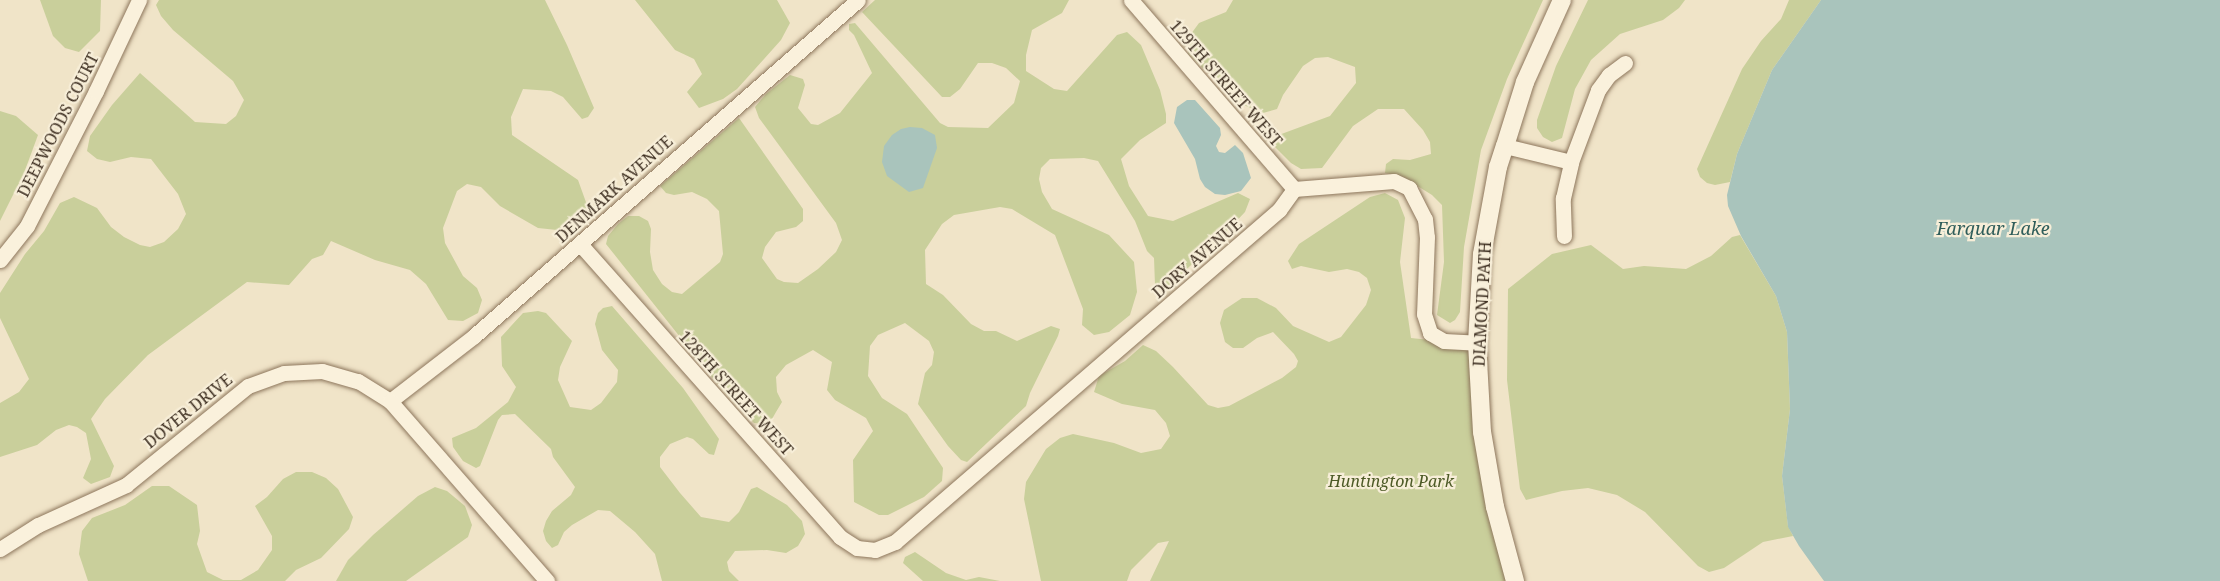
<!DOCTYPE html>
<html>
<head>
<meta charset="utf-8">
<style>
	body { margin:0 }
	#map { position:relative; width:2220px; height:581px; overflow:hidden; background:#f0e4c8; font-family:"Noto Serif",serif }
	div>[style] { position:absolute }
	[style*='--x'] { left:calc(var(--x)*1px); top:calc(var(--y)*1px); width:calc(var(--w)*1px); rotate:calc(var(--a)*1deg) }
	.green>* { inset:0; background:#c9cf9b }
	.water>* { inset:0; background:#a9c4bc }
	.roads { filter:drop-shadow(0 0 2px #8d765c) drop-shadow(0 0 2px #8d765c) }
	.minor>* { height:15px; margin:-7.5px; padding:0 7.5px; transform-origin:7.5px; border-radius:7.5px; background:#faf1dc }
	.tertiary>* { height:18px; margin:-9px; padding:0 9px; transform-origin:9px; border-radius:9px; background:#faf1dc }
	span { translate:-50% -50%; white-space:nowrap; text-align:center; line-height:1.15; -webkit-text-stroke:4.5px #f7eed8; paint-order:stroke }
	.street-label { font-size:16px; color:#3d2e20 }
	.park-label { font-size:16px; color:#4d5a26; font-style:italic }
	.water-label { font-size:18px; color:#2f5d5a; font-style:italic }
</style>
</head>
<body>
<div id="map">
	<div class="green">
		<div style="clip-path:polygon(40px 0,101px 0,100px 31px,79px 52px,65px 48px,53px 36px)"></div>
		<div style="clip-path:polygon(159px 0,545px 0,567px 45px,594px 108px,588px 117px,582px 119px,563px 97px,551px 91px,523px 89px,511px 117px,512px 135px,578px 180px,587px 205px,583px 215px,574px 226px,557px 230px,538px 228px,500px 206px,481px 187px,467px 184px,457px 191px,443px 228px,445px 243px,463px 276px,477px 288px,482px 300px,478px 313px,463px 321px,448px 320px,426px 284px,410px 270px,375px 260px,331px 241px,323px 255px,312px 259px,289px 285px,247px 282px,148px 355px,105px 399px,91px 419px,114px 466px,110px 477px,91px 484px,83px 478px,91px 459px,86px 433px,77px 427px,69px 425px,56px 430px,37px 445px,0 457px,0 403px,19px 392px,29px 379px,0 318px,0 293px,25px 254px,44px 231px,60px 203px,74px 197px,97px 208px,111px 227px,124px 237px,140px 245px,150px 247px,164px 242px,178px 229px,186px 214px,178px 194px,151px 159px,131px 157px,110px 162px,97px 159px,87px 151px,90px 136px,112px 105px,140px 73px,195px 122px,226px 124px,236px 116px,244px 100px,233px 81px,173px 30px,161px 16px,156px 5px)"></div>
		<div style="clip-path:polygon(635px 0,777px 0,790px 23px,781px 40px,737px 89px,723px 99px,699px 108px,687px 92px,702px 74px,694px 59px,675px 50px)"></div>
		<div style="clip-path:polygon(875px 0,1069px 0,1062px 13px,1032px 30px,1026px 55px,1026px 71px,1054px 89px,1067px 91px,1117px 35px,1127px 32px,1141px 45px,1160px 90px,1166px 114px,1166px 123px,1140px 140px,1121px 159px,1129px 186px,1148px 216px,1173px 221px,1238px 193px,1250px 199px,1245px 212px,1227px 231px,1171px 284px,1160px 290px,1155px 285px,1154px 258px,1147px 251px,1135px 221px,1098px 161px,1084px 158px,1050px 159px,1041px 168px,1039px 179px,1042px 192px,1052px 209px,1109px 235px,1134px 262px,1137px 292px,1130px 315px,1109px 332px,1094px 335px,1082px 325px,1083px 309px,1055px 235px,1012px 209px,1000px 207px,954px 215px,942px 224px,925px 250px,926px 284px,943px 295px,971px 324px,984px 331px,996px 331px,1017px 341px,1051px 326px,1060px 329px,1058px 336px,1030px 393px,1026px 406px,967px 462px,961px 460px,948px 446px,918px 404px,925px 373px,932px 365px,934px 352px,929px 341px,905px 323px,878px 335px,870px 346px,868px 376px,882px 398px,907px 414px,943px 468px,942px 481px,924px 497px,888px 515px,879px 515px,854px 502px,853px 460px,873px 431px,866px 418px,835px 400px,827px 390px,832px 362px,813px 350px,786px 365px,776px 377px,777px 392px,782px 402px,776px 412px,772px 419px,764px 424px,754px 423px,723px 391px,606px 244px,608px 236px,618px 224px,628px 216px,639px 216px,648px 221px,651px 229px,650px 252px,653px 270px,662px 284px,672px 292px,682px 294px,720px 262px,723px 254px,719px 211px,707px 199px,692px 192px,674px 195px,666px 193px,660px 186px,739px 118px,803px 209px,803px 221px,796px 227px,776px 232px,765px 247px,762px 258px,777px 279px,784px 282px,798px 283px,818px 269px,836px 252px,842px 240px,836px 223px,759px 118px,755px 107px,766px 94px,790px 75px,803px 79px,805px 85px,798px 108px,811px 124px,818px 125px,840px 113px,872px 73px,854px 35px,849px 30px,849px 24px,855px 23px,940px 123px,948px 127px,988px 128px,1014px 103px,1020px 81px,1006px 68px,992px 63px,978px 63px,960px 89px,950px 97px,942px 97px,862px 12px)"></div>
		<div style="clip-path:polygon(1233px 0,1543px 0,1507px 79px,1481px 150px,1464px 247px,1460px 312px,1455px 320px,1450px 323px,1437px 315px,1444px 262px,1442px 205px,1432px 195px,1403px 177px,1385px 173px,1386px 164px,1393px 159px,1410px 160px,1431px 154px,1430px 142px,1423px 130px,1404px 109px,1378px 109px,1353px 126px,1322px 168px,1301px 169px,1291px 163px,1274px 146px,1276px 136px,1330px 116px,1356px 83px,1355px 67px,1328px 57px,1315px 58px,1303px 66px,1283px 95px,1277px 109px,1263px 113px,1231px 100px,1223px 87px,1188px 54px,1188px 38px,1199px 23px,1226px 12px)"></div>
		<div style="clip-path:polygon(1588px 0,1685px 0,1679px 8px,1663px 20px,1620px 34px,1591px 60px,1575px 89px,1562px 138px,1552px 142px,1543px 137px,1537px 128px,1537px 120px,1556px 66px)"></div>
		<div style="clip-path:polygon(1789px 0,1821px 0,1772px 70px,1737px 154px,1730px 182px,1715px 185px,1707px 183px,1700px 177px,1697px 169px,1742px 69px,1761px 41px,1781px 19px)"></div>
		<div style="clip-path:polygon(0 111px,16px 116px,38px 135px,24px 173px,0 221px)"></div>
		<div style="clip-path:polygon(1385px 193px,1398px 200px,1405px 218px,1400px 262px,1411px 338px,1477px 345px,1493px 482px,1520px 581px,1150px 581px,1169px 541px,1158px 543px,1131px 570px,1127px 581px,1041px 581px,1024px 499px,1026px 482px,1046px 449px,1060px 438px,1073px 434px,1114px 443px,1141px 453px,1161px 449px,1170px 436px,1166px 423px,1155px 410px,1122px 404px,1094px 392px,1099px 376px,1125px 361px,1143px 345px,1156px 351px,1173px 367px,1208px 405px,1218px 408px,1229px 406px,1282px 378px,1296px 367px,1298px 361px,1294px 354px,1273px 332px,1257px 338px,1243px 348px,1233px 348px,1225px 342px,1220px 323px,1224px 310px,1242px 298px,1257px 298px,1276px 308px,1293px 326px,1329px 342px,1341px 337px,1366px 305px,1371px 290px,1367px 278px,1359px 272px,1347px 269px,1329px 272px,1301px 266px,1292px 269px,1288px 261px,1299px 244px,1370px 197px)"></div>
		<div style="clip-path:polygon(1740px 235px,1776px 296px,1787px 332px,1790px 409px,1782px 476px,1788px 526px,1793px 536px,1763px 542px,1724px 568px,1709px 572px,1698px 566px,1645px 512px,1617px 495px,1588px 488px,1562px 491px,1526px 500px,1520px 489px,1507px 380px,1508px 289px,1552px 254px,1591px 245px,1623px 269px,1644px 266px,1686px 269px,1711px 256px,1732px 237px)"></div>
		<div style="clip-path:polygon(612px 306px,683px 388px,719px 439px,714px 455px,709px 454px,693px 439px,687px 437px,670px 444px,660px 457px,660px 467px,680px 493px,701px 517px,729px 522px,739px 512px,751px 489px,757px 487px,787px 505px,802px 521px,805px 534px,798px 546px,786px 553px,767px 550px,735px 551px,727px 562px,729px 571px,739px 581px,662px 581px,655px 554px,635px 532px,610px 511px,598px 510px,572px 525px,564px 532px,558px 545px,552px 548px,546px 541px,543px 531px,546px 521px,552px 511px,571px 495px,575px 487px,553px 457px,551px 449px,515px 414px,502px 415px,498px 420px,480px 466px,476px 468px,463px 461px,453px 447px,452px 438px,476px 428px,508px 402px,516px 387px,502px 366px,501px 337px,523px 313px,538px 311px,546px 313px,572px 341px,560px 367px,558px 380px,570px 407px,591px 410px,601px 403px,617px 382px,618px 370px,602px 350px,595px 324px,598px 313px,603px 308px)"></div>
		<div style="clip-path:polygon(296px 472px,312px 472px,326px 478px,338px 489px,353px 517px,349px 529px,321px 558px,296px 570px,285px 581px,88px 581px,79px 554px,82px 531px,92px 518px,125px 505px,152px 486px,169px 486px,197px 505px,200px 531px,197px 544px,207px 572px,223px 580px,241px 580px,258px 570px,272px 550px,272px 536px,255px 506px,267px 497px,283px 479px)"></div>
		<div style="clip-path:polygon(435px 487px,447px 491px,465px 506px,472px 525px,468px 537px,406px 581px,336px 581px,348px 560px,373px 535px,418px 496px)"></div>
		<div style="clip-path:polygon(915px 552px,946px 573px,966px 580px,979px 577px,1000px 581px,923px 581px,903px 563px,905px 557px)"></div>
	</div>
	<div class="water">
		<div style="clip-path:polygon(1821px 0,2220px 0,2220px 581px,1824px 581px,1799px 546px,1788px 527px,1782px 476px,1790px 409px,1787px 332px,1776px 296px,1741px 236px,1728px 206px,1727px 195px,1737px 154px,1772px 70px)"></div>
		<div style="clip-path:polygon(1187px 100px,1195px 100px,1220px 128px,1221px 135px,1216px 146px,1219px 152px,1225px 153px,1235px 145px,1243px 153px,1251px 178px,1241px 191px,1225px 195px,1215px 194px,1205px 187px,1200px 179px,1195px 159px,1174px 123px,1177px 107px)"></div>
		<div style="clip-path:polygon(910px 127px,922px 128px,935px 135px,937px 148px,923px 188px,909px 192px,887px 176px,882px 162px,884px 146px,892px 135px,901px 129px)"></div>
	</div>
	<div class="roads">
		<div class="minor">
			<div style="--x:1131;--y:0;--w:250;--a:49.2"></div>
			<div style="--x:1505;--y:146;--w:68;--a:13.6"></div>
			<div style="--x:1564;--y:236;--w:38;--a:-92"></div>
			<div style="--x:1563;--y:198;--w:37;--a:-77"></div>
			<div style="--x:1571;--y:162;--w:77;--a:-69.4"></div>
			<div style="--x:1598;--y:90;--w:19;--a:-54"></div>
			<div style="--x:1609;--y:75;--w:20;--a:-37"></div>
			<div style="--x:580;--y:244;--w:392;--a:48.4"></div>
			<div style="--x:840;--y:537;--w:20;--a:33"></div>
			<div style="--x:857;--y:548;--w:18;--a:6"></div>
			<div style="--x:875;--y:550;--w:22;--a:-22"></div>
			<div style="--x:895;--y:542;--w:508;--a:-40.85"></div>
			<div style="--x:1279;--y:210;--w:26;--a:-54"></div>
			<div style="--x:1294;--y:189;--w:100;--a:-4.6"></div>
			<div style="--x:1394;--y:181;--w:17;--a:25"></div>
			<div style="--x:1409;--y:188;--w:35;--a:63"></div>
			<div style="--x:1425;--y:219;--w:18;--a:84"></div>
			<div style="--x:1427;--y:237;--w:77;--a:92.2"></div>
			<div style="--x:1424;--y:314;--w:20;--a:72"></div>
			<div style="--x:1430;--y:333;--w:16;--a:30"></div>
			<div style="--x:1444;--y:341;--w:33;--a:3"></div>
			<div style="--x:0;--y:260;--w:43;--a:-51.5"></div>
			<div style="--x:27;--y:226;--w:152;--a:-62.9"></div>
			<div style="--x:96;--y:91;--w:101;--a:-64.7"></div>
			<div style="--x:390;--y:401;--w:106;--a:-37.7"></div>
			<div style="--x:474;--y:336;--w:510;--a:-41.19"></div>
			<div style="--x:0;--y:549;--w:45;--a:-32.3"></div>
			<div style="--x:38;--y:525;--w:97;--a:-24.4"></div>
			<div style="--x:126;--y:485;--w:157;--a:-39.1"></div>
			<div style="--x:248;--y:386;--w:38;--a:-20"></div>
			<div style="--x:284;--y:373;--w:38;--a:-3"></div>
			<div style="--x:322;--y:371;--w:37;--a:16"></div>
			<div style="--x:358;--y:381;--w:38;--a:32"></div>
			<div style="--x:390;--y:401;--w:239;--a:48.9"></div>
		</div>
		<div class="tertiary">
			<div style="--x:1515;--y:581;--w:77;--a:-105.1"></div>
			<div style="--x:1495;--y:507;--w:76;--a:-99.8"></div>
			<div style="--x:1482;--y:432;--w:89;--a:-93.2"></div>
			<div style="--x:1477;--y:343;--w:89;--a:-86.8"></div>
			<div style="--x:1482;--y:254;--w:88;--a:-79.6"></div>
			<div style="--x:1498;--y:167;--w:22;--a:-72"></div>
			<div style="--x:1505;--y:146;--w:67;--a:-72.6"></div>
			<div style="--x:1525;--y:82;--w:90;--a:-65.7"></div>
		</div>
	</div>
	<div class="street-label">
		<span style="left:1226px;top:83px;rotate:49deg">129TH STREET WEST</span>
		<span style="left:58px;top:125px;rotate:-63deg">DEEPWOODS COURT</span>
		<span style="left:614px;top:189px;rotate:-42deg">DENMARK AVENUE</span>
		<span style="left:1197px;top:258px;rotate:-41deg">DORY AVENUE</span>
		<span style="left:1482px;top:304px;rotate:-87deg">DIAMOND PATH</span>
		<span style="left:736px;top:393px;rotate:48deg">128TH STREET WEST</span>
		<span style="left:188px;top:411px;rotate:-39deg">DOVER DRIVE</span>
	</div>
	<div class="park-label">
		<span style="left:1391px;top:481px">Huntington Park</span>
	</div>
	<div class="water-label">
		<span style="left:1993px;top:228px">Farquar Lake</span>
	</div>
</div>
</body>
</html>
